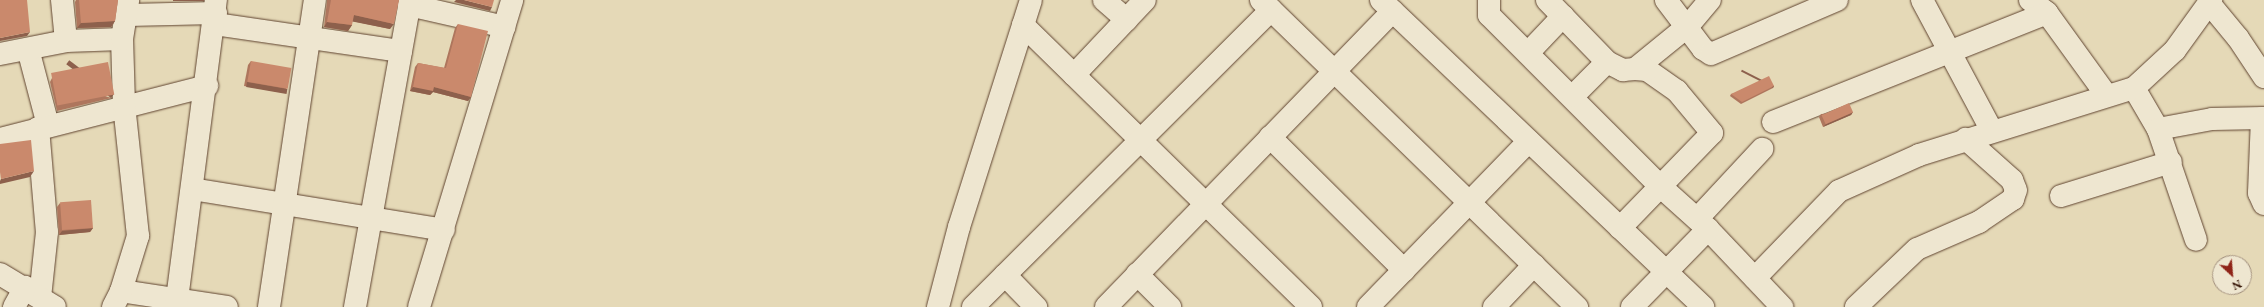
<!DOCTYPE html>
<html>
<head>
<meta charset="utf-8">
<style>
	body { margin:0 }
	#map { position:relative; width:2264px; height:307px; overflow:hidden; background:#e5d9b7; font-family:"EB Garamond",serif }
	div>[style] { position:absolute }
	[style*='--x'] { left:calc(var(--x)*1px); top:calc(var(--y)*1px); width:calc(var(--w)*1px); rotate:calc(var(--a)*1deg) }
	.roads { filter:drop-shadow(0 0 1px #604430) drop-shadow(0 0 1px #604430) }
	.minor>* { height:22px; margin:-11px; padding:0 11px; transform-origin:11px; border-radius:11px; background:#eee6d0 }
	.wall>* { inset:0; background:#ae765d }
	.shaded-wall>* { inset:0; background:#8d604c; transform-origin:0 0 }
	.building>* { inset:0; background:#ca896c; transform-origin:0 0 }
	span { translate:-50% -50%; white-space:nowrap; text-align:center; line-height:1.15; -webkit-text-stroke:3px #eee6d0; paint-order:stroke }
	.north { position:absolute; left:2212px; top:255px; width:40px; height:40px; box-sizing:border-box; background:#eee6d0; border:1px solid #a3917e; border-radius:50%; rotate:154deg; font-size:11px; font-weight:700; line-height:16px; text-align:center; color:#331203 }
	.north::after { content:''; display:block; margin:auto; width:14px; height:18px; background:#8f2418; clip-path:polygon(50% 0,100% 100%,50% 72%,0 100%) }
</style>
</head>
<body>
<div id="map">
	<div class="roads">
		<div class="minor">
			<div style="--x:62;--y:0;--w:41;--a:84.4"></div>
			<div style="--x:1104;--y:0;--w:30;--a:41"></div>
			<div style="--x:1261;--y:0;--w:441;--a:44.2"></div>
			<div style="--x:1381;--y:0;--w:445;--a:43.6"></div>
			<div style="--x:1489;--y:0;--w:15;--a:90"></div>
			<div style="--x:1489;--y:15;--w:242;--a:45"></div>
			<div style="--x:1660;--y:186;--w:64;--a:41.9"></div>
			<div style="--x:1708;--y:229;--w:108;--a:46.5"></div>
			<div style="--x:1547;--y:0;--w:86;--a:45.9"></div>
			<div style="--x:1607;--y:62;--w:18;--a:27"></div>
			<div style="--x:1623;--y:70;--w:12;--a:-5"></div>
			<div style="--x:1635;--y:69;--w:68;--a:-39.1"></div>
			<div style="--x:1688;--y:26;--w:34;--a:-50"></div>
			<div style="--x:1666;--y:0;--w:61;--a:52.9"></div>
			<div style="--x:1703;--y:49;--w:9;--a:32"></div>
			<div style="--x:1711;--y:54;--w:137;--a:-23.2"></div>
			<div style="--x:1922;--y:0;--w:149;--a:61.9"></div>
			<div style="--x:2030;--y:0;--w:21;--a:37"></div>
			<div style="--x:2047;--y:13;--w:102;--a:54.1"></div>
			<div style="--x:2209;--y:3;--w:45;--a:50.4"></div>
			<div style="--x:2238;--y:38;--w:47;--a:56.3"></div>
			<div style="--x:409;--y:5;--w:98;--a:12.9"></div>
			<div style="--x:128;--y:15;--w:88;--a:-1.3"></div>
			<div style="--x:215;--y:24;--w:188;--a:8.3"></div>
			<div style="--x:1023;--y:25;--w:403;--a:44.4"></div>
			<div style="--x:28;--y:49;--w:79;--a:75.3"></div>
			<div style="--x:1528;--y:53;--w:51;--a:-46.6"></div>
			<div style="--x:0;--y:54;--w:67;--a:-11.1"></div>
			<div style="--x:66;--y:41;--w:56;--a:-2"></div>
			<div style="--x:1074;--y:75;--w:103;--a:-46.6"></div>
			<div style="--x:2134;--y:88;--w:48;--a:59.7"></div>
			<div style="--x:2158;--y:129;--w:117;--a:71.1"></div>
			<div style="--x:1573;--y:96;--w:48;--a:-45"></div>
			<div style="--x:2262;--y:118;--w:75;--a:92.3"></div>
			<div style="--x:2259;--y:193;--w:12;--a:66"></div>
			<div style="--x:1773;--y:122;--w:295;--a:-21.7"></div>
			<div style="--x:38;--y:128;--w:104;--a:85.1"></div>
			<div style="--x:47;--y:232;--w:66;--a:96.1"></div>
			<div style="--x:2158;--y:129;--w:55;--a:-10.5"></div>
			<div style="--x:2212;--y:119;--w:52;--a:-1.1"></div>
			<div style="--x:1270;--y:137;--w:189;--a:44.8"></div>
			<div style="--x:0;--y:139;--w:214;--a:-14.4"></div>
			<div style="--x:192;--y:189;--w:255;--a:9.2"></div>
			<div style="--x:2061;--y:196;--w:115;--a:-17.2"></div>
			<div style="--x:1697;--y:219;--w:96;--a:-47.1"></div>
			<div style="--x:1620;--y:228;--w:132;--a:-45.9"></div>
			<div style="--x:1712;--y:133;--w:55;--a:-129.8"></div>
			<div style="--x:1677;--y:91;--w:37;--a:-145"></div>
			<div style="--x:1647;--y:70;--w:12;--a:-175"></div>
			<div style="--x:0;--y:274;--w:64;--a:31"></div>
			<div style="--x:1137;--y:274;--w:47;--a:45"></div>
			<div style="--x:1005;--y:275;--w:45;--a:45.9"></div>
			<div style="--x:1755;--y:278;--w:121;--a:-46"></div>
			<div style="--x:1839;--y:191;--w:88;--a:-24.2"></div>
			<div style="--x:1919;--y:155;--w:225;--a:-17.3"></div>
			<div style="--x:2134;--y:88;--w:56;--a:-42.8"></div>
			<div style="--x:2175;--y:50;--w:62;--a:-54.2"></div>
			<div style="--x:121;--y:291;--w:107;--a:8.6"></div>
			<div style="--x:14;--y:307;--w:23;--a:-61"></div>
			<div style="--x:113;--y:307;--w:18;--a:-63"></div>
			<div style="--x:121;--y:291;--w:58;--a:-72.8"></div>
			<div style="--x:138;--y:236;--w:132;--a:-96.1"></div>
			<div style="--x:124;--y:105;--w:66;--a:-91.7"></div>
			<div style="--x:122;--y:39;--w:39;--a:-81"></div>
			<div style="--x:176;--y:307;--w:310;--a:-82.6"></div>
			<div style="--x:269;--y:307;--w:310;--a:-81.5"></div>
			<div style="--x:355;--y:307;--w:312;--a:-79.8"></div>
			<div style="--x:419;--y:307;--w:321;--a:-73.1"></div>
			<div style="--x:938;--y:307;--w:83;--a:-75.3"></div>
			<div style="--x:959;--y:227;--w:238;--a:-72.4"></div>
			<div style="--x:973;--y:307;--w:421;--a:-44.9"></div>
			<div style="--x:1106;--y:307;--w:412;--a:-45.9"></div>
			<div style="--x:1368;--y:307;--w:231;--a:-45.9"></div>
			<div style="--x:1494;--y:307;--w:58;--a:-46.4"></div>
			<div style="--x:1632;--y:307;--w:109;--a:-45.7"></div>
			<div style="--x:1856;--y:307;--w:84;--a:-43.6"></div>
			<div style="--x:1917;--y:249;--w:68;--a:-23.5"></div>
			<div style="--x:1979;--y:222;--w:41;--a:-34.1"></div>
			<div style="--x:2013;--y:199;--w:9;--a:-72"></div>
			<div style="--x:2016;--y:190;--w:11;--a:-112"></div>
			<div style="--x:2012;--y:180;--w:62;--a:-138.3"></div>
		</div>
	</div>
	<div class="wall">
		<div style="clip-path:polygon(76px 0,118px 0,115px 21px,111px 27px,77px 28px,75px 2px)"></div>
		<div style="clip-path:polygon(327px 0,399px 0,390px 29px,352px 21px,352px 25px,348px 31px,324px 27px,327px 1px)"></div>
		<div style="clip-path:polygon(458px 24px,471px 97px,468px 101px,433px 92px,430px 95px,410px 91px,415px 67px,418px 63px,444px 68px,455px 28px)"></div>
		<div style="clip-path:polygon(251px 61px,287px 89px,285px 93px,244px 86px,248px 65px)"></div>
		<div style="clip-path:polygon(52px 78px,111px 98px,57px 111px,50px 82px)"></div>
		<div style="clip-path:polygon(1774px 86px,1773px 88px,1741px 104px,1730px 96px,1731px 94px)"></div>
		<div style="clip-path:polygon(1853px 112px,1851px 115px,1823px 127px,1819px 117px,1821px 114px)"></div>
		<div style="clip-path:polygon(60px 203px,93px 228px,90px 232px,59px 235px,57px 207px)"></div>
	</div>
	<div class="shaded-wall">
		<div style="left:173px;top:0;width:31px;height:1px"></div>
		<div style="clip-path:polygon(456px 0,464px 0,492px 7px,490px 11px,454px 2px)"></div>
		<div style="clip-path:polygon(354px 15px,394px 24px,390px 29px,350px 21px)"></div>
		<div style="clip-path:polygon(115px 21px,111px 27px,77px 28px,81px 23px)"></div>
		<div style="clip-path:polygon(327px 22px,352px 25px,348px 31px,324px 27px)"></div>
		<div style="clip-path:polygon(30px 32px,27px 36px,0 41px,0 38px)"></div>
		<div style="left:247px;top:82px;width:41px;height:5px;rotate:10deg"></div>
		<div style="left:1774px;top:86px;width:2px;height:36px;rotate:117deg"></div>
		<div style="clip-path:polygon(413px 87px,434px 87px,471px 97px,468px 101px,433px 92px,430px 95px,410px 91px)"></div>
		<div style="left:114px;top:94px;width:5px;height:56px;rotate:127deg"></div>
		<div style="clip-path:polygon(1853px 112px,1851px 115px,1823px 127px,1826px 124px)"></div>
		<div style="clip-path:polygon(34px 171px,30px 177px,0 184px,0 181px,1px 179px)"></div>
		<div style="clip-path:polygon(93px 228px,90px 232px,59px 235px,62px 231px)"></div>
	</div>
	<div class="building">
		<div style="clip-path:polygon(0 0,27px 0,30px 32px,0 38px)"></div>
		<div style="clip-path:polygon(79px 0,118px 0,115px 21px,81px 23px)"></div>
		<div style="clip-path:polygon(331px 0,399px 0,394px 24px,354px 15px,352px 25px,327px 22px)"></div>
		<div style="clip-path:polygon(464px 0,494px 0,492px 7px)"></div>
		<div style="clip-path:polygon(458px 24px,488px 31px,471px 97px,434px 87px,433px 91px,413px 87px,418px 63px,446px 68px)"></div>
		<div style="left:251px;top:61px;width:41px;height:21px;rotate:10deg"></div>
		<div style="left:108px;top:62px;width:33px;height:58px;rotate:79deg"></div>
		<div style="clip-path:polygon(1769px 76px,1774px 86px,1742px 102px,1731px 94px)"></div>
		<div style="left:1849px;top:103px;width:10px;height:30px;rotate:66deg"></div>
		<div style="clip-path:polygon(31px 140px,34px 171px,1px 179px,0 172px,0 144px)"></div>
		<div style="left:91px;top:200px;width:28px;height:31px;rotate:86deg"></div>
	</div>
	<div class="north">N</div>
</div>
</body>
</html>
